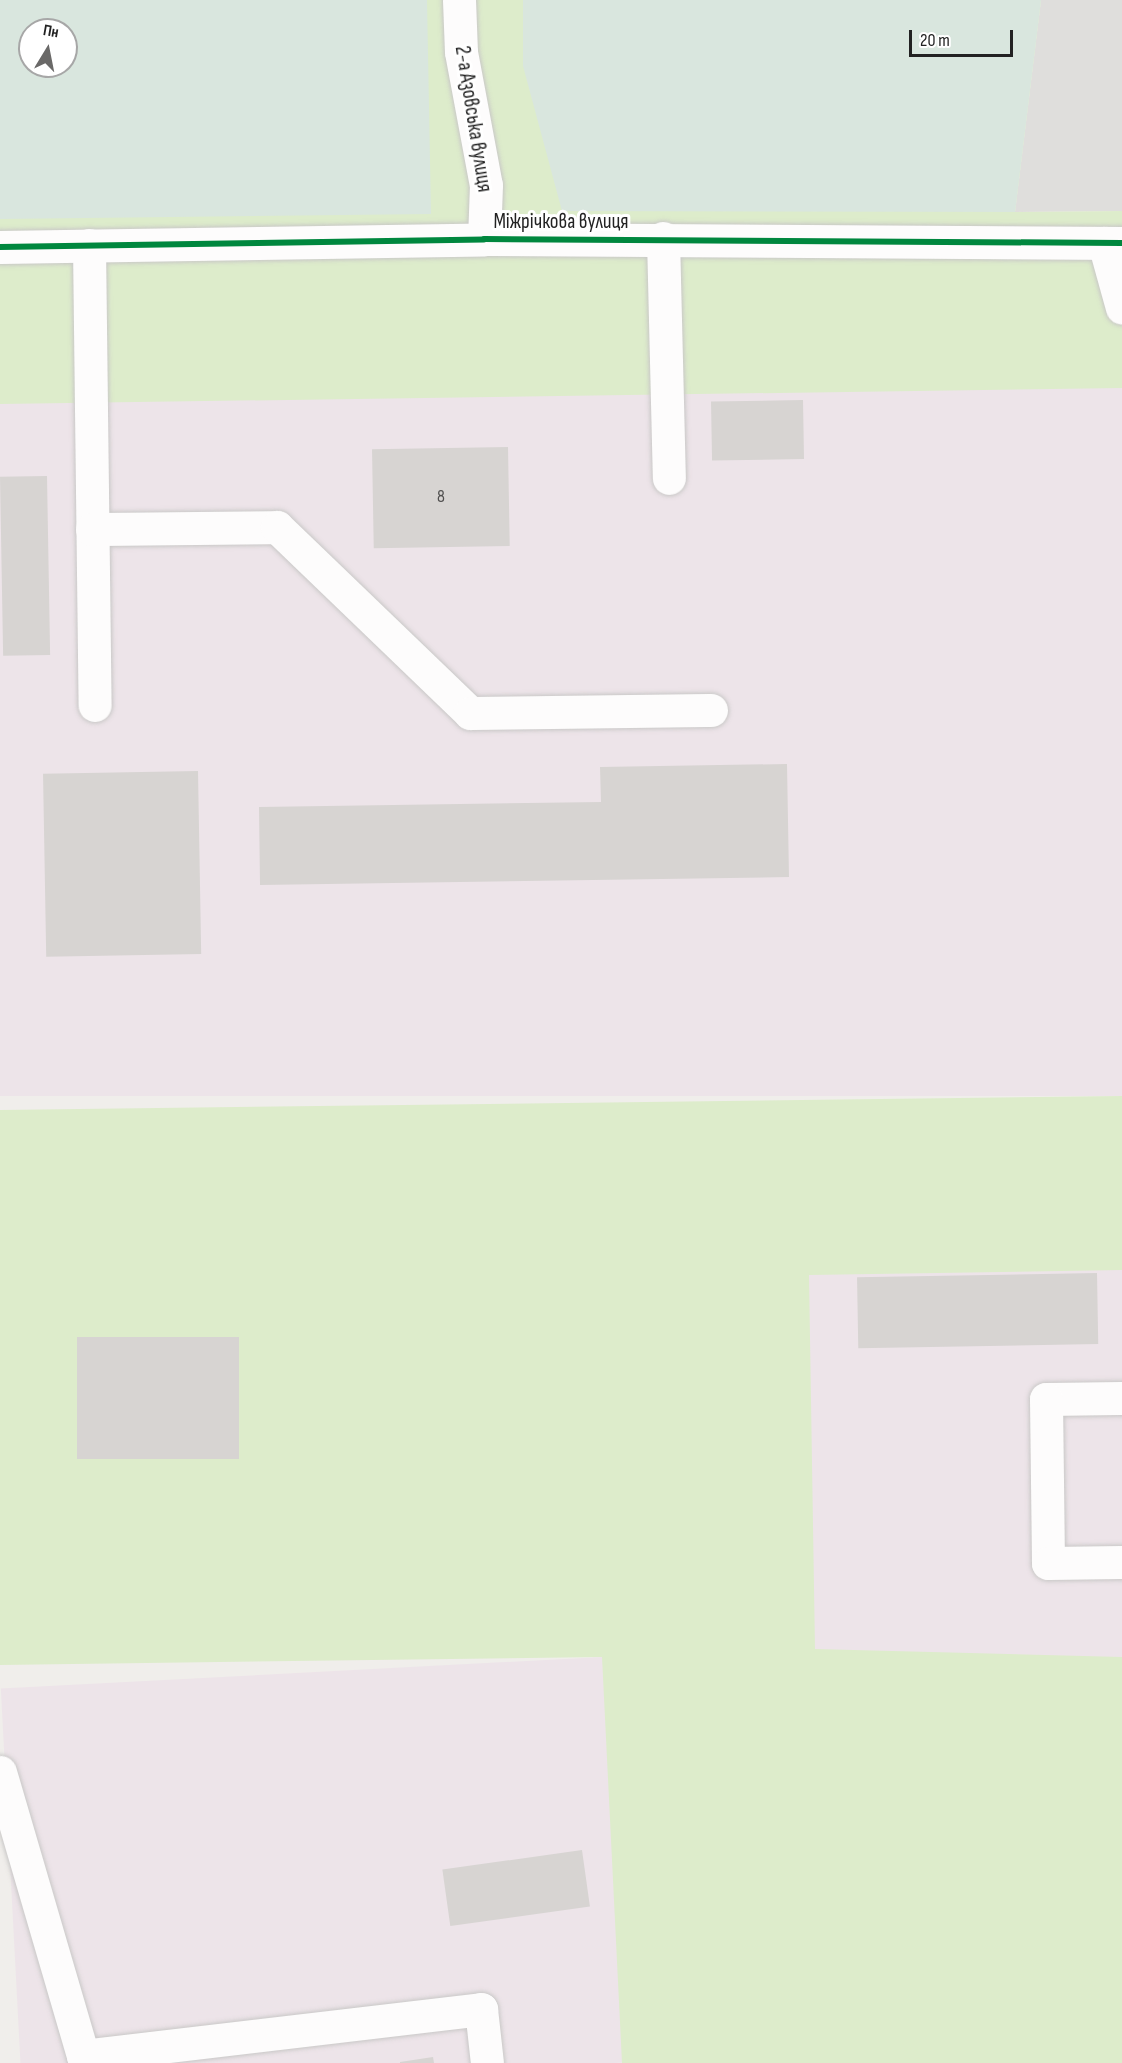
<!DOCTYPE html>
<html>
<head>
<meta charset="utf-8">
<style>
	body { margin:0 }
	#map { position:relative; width:1122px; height:2063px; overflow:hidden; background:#f0eeeb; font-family:"Sofia Sans Condensed",sans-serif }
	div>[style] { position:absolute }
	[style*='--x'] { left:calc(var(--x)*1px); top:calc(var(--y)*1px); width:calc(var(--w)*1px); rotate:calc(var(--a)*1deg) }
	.residential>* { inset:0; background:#dfdedc }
	.industrial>* { inset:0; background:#ede4e9; transform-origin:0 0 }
	.grass>* { inset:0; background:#ddeccb }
	.wetland>* { inset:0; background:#d9e6de }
	.building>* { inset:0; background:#d7d4d2; transform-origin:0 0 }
	.roads { filter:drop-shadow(0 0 2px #c9c8c7) drop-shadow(0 0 2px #c9c8c7) }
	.minor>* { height:33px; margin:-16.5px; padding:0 16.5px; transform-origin:16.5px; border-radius:16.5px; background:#fdfcfc }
	.cycleway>* { height:6px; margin:-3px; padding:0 3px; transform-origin:3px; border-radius:3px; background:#00873e }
	span { translate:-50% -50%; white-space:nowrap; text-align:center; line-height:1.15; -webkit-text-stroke:6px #fff; paint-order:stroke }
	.number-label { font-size:18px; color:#4f4e4e }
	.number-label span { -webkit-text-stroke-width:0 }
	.street-label { font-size:21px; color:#222 }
	.north { position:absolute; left:18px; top:18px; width:60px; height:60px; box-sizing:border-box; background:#fff; border:2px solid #a7a7a7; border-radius:50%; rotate:10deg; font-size:16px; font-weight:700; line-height:24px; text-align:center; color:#222 }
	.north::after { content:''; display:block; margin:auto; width:21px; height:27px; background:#6a6968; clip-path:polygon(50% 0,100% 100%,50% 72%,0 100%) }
	.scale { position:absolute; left:909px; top:30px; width:104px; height:27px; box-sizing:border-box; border:3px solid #222; border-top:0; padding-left:8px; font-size:18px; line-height:21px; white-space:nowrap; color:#222; -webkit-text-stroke:4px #fff; paint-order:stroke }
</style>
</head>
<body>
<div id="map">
	<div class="residential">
		<div style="clip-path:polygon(1041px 0,1122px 0,1122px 211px,1015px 212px)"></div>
	</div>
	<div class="industrial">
		<div style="left:1122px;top:388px;width:708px;height:1122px;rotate:90deg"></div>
		<div style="left:1122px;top:1270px;width:387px;height:313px;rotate:90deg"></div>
		<div style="left:603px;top:1657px;width:406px;height:603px;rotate:87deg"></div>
	</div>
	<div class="grass">
		<div style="clip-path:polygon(evenodd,0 0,1041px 0,1015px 212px,1122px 211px,1122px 388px,0 404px,0 0,30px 30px,66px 30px,66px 66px,30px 66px,30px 30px)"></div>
		<div style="clip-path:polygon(1122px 1096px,1122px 1270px,809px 1275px,815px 1649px,1122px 1657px,1122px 2063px,622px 2063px,602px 1657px,0 1665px,0 1110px)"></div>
	</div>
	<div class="wetland">
		<div style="clip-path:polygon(evenodd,0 0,427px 0,431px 214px,0 219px,0 0,30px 30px,66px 30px,66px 66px,30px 66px,30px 30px)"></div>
		<div style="clip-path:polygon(523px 0,1041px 0,1015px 212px,562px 211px,523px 66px)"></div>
	</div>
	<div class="building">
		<div style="left:803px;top:400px;width:59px;height:92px;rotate:89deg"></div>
		<div style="left:508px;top:447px;width:99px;height:136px;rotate:89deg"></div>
		<div style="left:47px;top:476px;width:179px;height:47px;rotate:89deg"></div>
		<div style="clip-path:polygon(787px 764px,789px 877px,260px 885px,259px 807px,601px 802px,600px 767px)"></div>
		<div style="left:198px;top:771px;width:183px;height:155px;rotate:89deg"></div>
		<div style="left:1097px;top:1273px;width:71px;height:240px;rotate:89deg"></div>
		<div style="left:239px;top:1337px;width:122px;height:162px;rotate:90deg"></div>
		<div style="left:582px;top:1850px;width:57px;height:141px;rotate:82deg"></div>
		<div style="clip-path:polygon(433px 2057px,434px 2063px,400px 2063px,400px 2062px)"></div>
	</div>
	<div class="roads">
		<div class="minor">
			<div style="--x:459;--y:0;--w:52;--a:87.8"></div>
			<div style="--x:461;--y:52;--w:135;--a:79.4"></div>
			<div style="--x:486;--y:185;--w:54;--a:92.1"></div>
			<div style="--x:663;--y:238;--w:240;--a:88.6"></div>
			<div style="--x:1104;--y:243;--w:67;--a:74.5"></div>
			<div style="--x:89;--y:245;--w:460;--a:89.3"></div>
			<div style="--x:0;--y:247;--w:484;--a:-0.9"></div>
			<div style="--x:484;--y:239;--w:638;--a:0.36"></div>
			<div style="--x:92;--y:529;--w:185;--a:-0.6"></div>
			<div style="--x:277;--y:527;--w:268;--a:43.9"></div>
			<div style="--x:470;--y:713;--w:241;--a:-0.7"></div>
			<div style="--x:1122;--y:1398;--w:76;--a:179.2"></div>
			<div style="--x:1046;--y:1399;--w:164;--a:89.3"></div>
			<div style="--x:1048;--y:1563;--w:74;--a:-0.8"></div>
			<div style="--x:0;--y:1772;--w:296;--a:73.7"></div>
			<div style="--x:83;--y:2056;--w:401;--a:-6.7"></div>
			<div style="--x:481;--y:2009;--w:54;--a:83.7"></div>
		</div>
	</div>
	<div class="cycleway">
		<div style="--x:0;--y:247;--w:484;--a:-0.9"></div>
		<div style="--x:484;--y:239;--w:638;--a:0.36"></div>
	</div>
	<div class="number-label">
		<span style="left:441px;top:497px">8</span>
	</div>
	<div class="street-label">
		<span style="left:473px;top:119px;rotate:81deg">2-а Азовська вулиця</span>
		<span style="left:561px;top:222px">Міжрічкова вулиця</span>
	</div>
	<div class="north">Пн</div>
	<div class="scale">20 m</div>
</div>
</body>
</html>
